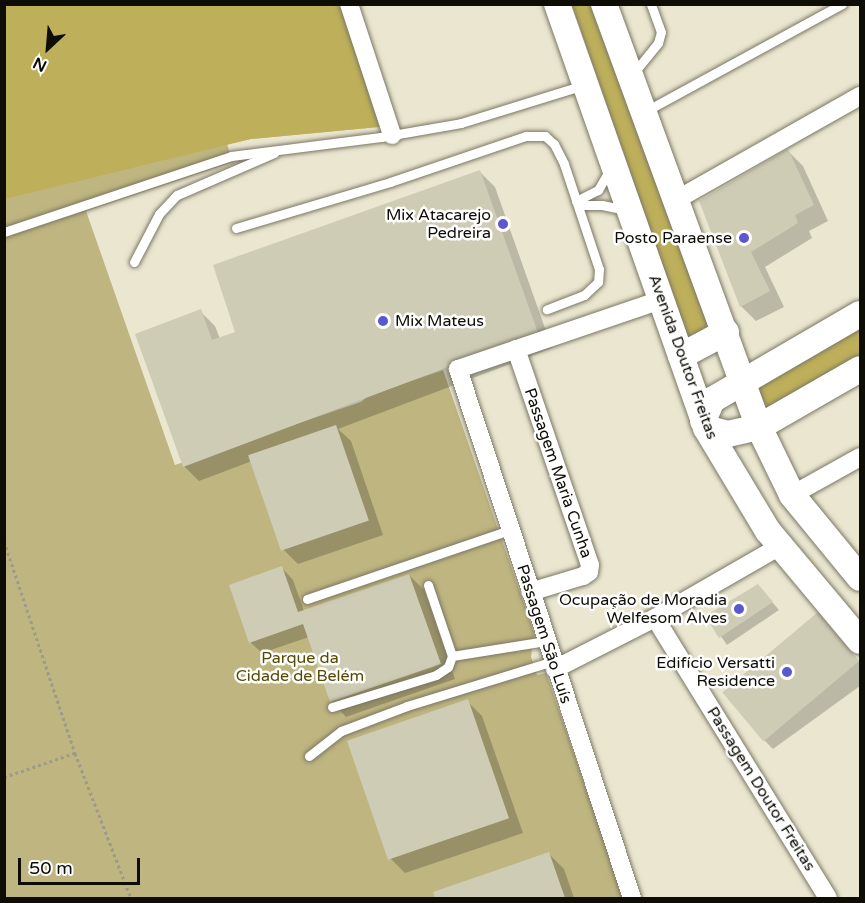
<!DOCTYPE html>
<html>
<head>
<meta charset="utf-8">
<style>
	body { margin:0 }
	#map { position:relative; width:865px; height:903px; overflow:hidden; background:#eae6d0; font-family:"Varela Round",sans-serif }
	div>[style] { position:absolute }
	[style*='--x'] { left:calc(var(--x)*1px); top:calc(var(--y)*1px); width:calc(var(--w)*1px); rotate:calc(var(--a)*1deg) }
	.green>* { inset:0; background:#bfb580 }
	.forest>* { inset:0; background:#beaf5a }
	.shadow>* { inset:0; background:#0003 }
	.building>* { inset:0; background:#cfccb6; transform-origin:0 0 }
	.path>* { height:3px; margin-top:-1.5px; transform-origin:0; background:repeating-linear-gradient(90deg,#9d9a89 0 3px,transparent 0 6px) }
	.roads { filter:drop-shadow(0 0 2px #7a7763) drop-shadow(0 0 2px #7a7763) }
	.lane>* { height:9px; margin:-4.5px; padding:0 4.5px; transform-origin:4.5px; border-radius:4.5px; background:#fff }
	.street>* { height:18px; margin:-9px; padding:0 9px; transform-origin:9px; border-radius:9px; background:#fff }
	.secondary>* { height:26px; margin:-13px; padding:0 13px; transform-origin:13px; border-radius:13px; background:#fff }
	.dots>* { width:16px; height:16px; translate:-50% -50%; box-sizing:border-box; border:3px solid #fff; border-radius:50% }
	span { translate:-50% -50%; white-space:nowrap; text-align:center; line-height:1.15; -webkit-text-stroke:5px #fff; paint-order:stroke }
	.poi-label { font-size:16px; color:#0d0c05 }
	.right { translate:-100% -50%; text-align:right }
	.left { translate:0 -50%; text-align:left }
	.street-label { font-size:16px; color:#0d0c05 }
	.park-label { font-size:16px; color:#544902 }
	.frame { position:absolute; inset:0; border:6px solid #0d0c05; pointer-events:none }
	.north { position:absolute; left:18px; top:18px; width:60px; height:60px; -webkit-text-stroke:4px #fff; paint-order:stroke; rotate:206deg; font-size:16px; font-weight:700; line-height:24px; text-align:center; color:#0d0c05 }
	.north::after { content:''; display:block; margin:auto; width:21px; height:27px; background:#0d0c05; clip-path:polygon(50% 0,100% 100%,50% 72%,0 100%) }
	.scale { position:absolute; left:18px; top:858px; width:122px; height:27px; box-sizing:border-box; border:3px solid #0d0c05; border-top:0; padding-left:8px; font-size:18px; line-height:21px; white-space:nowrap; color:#0d0c05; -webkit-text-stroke:4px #fff; paint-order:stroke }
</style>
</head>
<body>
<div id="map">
	<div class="green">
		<div style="clip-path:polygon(5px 5px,389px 126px,251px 139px,227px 144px,233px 162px,86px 211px,175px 465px,361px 402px,368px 396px,443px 370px,534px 633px,531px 657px,537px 675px,546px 673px,624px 898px,5px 898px)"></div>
	</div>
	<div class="forest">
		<div style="clip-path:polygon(4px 5px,347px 5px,389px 126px,251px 139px,5px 199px)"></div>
		<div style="clip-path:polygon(572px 5px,599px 5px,720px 330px,689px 343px)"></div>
		<div style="clip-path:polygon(860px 328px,860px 363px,764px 410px,756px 386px)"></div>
	</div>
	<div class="shadow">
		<div style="clip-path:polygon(788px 151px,803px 166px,828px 221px,809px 231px,812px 238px,765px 267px,784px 307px,756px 321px,741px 306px,701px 202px)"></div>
		<div style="clip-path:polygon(480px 172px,495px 187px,552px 348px,338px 429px,351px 441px,383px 535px,298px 564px,283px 549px,252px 461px,199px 481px,184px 466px,200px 311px,215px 326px,220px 339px,237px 333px)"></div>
		<div style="clip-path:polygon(282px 568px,293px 580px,304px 611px,409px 575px,424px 590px,455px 679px,346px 717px,331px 701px,309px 637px,262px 653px,250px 642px)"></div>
		<div style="clip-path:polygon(765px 594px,779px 610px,727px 645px,707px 616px)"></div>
		<div style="clip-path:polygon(817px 614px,860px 663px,860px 686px,773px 749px,758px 734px)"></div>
		<div style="clip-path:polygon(467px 701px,482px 716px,523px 833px,405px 873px,390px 858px,349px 741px)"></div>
		<div style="clip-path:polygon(549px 854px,564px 869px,574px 898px,437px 898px,435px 892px)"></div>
	</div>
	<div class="building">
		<div style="clip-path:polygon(788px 149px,814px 205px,795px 215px,798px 223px,751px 252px,770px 291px,740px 307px,699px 201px)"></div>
		<div style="clip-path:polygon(480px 170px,538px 333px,183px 467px,135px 334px,201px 309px,212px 340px,235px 332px,213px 265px)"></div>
		<div style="left:336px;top:425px;width:101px;height:93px;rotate:71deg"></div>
		<div style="clip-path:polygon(282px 566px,298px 612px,409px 574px,441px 664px,330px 702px,303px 624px,249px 643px,229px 585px)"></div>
		<div style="clip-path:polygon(758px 584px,773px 602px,719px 638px,705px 616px)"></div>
		<div style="left:818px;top:612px;width:64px;height:125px;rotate:50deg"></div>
		<div style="left:468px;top:699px;width:126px;height:128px;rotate:71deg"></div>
		<div style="clip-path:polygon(549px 852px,565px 898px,435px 898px,433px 892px)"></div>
	</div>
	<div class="path">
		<div style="--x:4;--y:541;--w:224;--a:71.5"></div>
		<div style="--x:75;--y:753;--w:155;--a:68.9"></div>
		<div style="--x:4;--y:777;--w:75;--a:-18.7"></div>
	</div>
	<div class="roads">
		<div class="lane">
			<div style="--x:632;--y:75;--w:41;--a:-50.9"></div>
			<div style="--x:658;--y:43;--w:11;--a:-75"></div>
			<div style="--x:661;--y:32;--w:30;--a:-110"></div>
			<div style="--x:644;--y:112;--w:226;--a:-28.6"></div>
			<div style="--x:576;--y:201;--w:25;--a:-27"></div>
			<div style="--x:598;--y:190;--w:22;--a:-60"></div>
			<div style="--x:578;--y:205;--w:24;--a:0"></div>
			<div style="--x:602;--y:205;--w:25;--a:12"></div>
			<div style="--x:236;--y:228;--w:161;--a:-16.6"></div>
			<div style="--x:390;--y:182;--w:144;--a:-18.7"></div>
			<div style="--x:526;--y:136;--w:19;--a:0"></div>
			<div style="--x:545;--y:136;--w:12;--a:42"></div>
			<div style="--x:554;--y:144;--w:22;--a:63"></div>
			<div style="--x:564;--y:164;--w:111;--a:71.6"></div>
			<div style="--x:599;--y:269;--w:13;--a:94"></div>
			<div style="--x:598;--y:282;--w:19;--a:137"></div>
			<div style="--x:584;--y:295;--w:40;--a:159"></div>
			<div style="--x:4;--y:232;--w:239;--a:-18.5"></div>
			<div style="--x:231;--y:156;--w:151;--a:-7.2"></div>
			<div style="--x:381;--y:137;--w:81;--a:-9.9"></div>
			<div style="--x:461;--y:123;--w:129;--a:-17.2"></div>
			<div style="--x:134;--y:262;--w:54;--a:-62.5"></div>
			<div style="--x:159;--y:214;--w:26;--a:-47"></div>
			<div style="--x:177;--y:195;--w:106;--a:-23.4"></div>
			<div style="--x:428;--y:585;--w:75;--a:71.3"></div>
			<div style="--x:452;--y:656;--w:95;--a:-9.1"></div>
			<div style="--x:307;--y:599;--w:214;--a:-18.8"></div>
			<div style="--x:332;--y:707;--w:109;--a:-17.1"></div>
			<div style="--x:436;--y:675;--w:14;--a:-34"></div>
			<div style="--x:448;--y:667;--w:12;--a:-70"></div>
			<div style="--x:309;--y:756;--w:41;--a:-38"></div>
			<div style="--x:341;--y:731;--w:71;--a:-20.7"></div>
			<div style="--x:407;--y:706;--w:153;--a:-17.1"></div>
		</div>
		<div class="street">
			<div style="--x:349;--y:4;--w:138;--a:71.8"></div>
			<div style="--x:676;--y:200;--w:211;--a:-29.5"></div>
			<div style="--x:516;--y:349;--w:228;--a:71.1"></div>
			<div style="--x:590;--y:565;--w:7;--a:98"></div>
			<div style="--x:589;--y:572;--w:7;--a:146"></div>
			<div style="--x:583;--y:576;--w:55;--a:163.2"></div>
			<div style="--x:792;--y:495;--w:78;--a:-29.2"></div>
			<div style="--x:655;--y:618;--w:329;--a:58.3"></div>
			<div style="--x:555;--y:669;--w:112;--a:-27"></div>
			<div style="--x:655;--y:618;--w:144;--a:-29.9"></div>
			<div style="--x:632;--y:898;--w:557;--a:-108.21"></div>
			<div style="--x:458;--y:369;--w:214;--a:-18.8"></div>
		</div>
		<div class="secondary">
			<div style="--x:557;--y:4;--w:449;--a:70.6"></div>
			<div style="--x:706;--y:428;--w:120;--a:59"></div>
			<div style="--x:768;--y:531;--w:143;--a:50.1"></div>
			<div style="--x:604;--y:4;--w:451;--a:69.9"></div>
			<div style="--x:759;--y:427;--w:76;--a:64.1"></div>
			<div style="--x:792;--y:495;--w:107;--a:50.7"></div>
			<div style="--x:681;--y:356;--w:51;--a:-28.1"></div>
			<div style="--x:703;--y:421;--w:23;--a:-67"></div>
			<div style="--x:712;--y:400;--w:171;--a:-30.2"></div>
			<div style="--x:706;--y:428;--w:23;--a:15"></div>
			<div style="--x:728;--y:434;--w:32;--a:-13"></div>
			<div style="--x:759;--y:427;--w:116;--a:-29.9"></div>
		</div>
	</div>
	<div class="dots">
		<div style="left:503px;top:224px;background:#5a57cf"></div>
		<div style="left:744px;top:238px;background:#5a57cf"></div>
		<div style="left:383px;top:321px;background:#5a57cf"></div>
		<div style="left:739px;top:609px;background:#5a57cf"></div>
		<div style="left:787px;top:672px;background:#5a57cf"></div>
	</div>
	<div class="poi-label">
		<span class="right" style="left:491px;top:224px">Mix Atacarejo<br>Pedreira</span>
		<span class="right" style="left:732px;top:238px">Posto Paraense</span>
		<span class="left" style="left:395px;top:321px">Mix Mateus</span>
		<span class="right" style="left:727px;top:609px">Ocupação de Moradia<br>Welfesom Alves</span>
		<span class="right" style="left:775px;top:672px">Edifício Versatti<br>Residence</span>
	</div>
	<div class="street-label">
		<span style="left:683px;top:357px;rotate:70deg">Avenida Doutor Freitas</span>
		<span style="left:558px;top:473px;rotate:71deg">Passagem Maria Cunha</span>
		<span style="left:544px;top:634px;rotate:72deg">Passagem São Luís</span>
		<span style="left:761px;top:789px;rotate:58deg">Passagem Doutor Freitas</span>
	</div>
	<div class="park-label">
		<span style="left:300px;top:667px">Parque da<br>Cidade de Belém</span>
	</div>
	<div class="frame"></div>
	<div class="north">N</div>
	<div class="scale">50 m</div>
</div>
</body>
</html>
